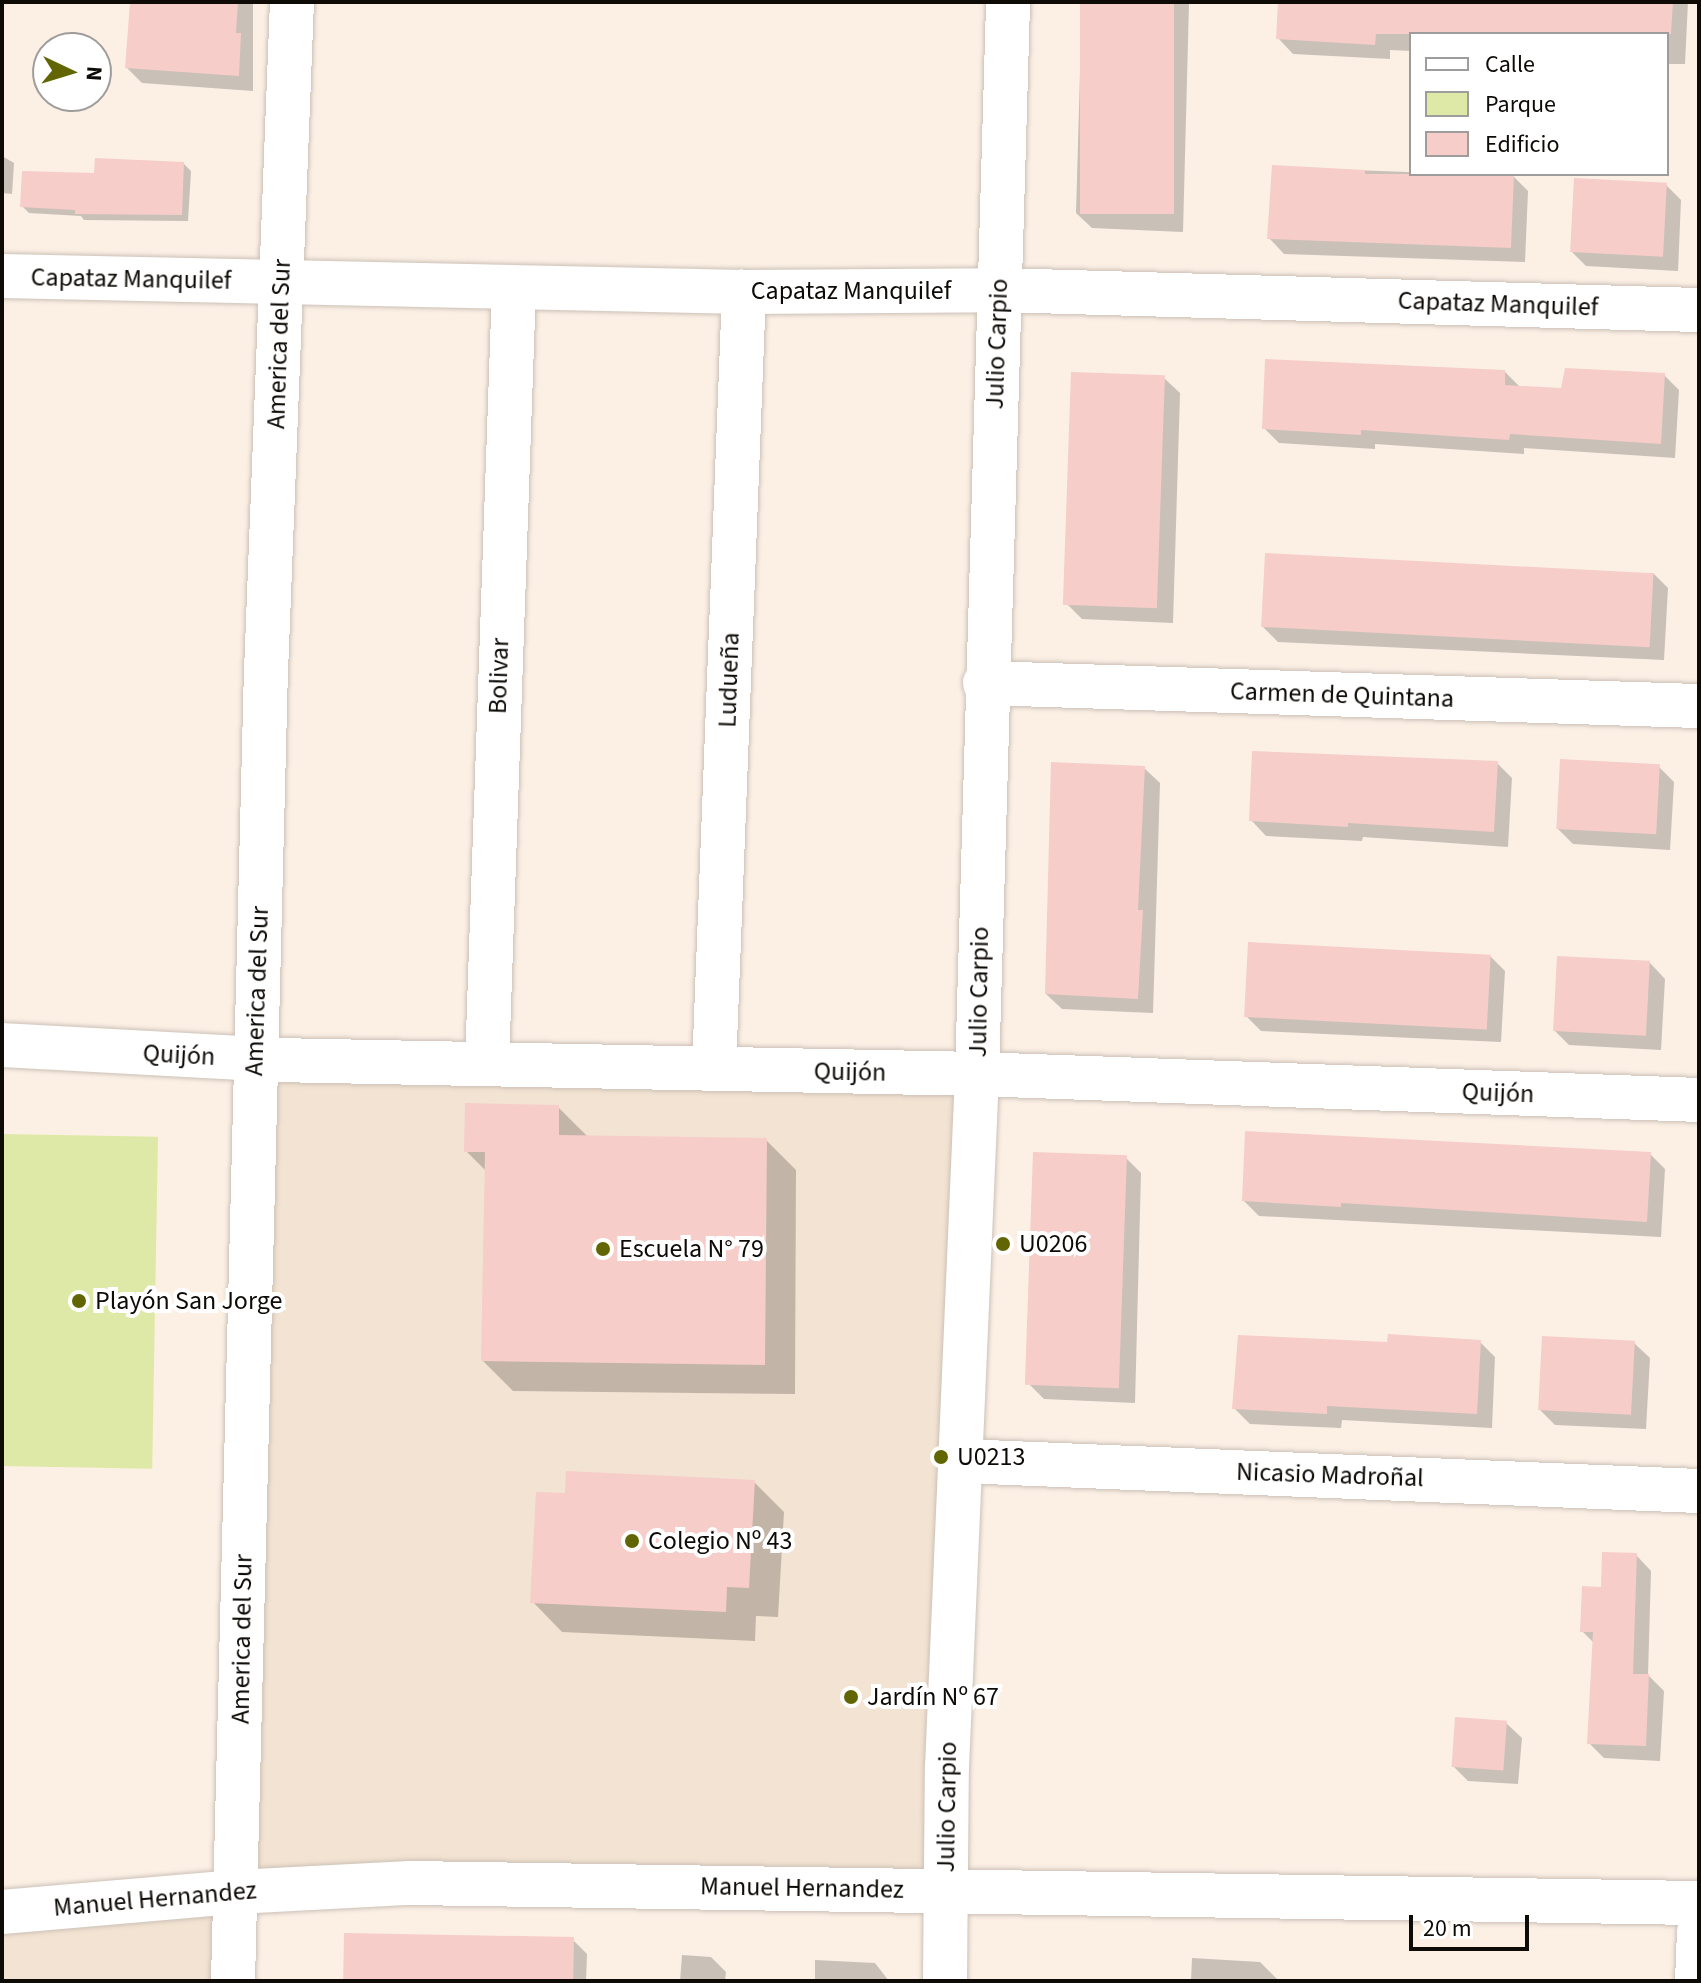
<!DOCTYPE html>
<html>
<head>
<meta charset="utf-8">
<style>
	body { margin:0 }
	#map { position:relative; width:1701px; height:1983px; overflow:hidden; background:#fcf0e5; font-family:"Source Sans 3",sans-serif }
	div>[style] { position:absolute }
	[style*='--x'] { left:calc(var(--x)*1px); top:calc(var(--y)*1px); width:calc(var(--w)*1px); rotate:calc(var(--a)*1deg) }
	.built>* { inset:0; background:#f3e3d2 }
	.green>* { inset:0; background:#dee8a7; transform-origin:0 0 }
	.shadow>* { inset:0; background:#0003 }
	.building>* { inset:0; background:#f6cdc9; transform-origin:0 0 }
	.roads { filter:drop-shadow(0 0 2px #ccc1b7) drop-shadow(0 0 2px #ccc1b7) }
	.street>* { height:44px; margin:-22px; padding:0 22px; transform-origin:22px; border-radius:22px; background:#fff }
	.secondary>* { height:44px; margin:-22px; padding:0 22px; transform-origin:22px; border-radius:22px; background:#fff }
	.dots>* { width:22px; height:22px; translate:-50% -50%; box-sizing:border-box; border:4px solid #fff; border-radius:50% }
	span { translate:-50% -50%; white-space:nowrap; text-align:center; line-height:1.15; -webkit-text-stroke:8px #fff; paint-order:stroke }
	.street-label { font-size:26px; color:#0e0b07 }
	.poi-label { font-size:26px; color:#0e0b07 }
	.left { translate:0 -50%; text-align:left }
	.frame { position:absolute; inset:0; border:4px solid #0e0b07; pointer-events:none }
	.legend { position:absolute; left:1409px; top:32px; width:260px; height:144px; box-sizing:border-box; background:#fff; border:2px solid #9f9d9c; margin:0; padding:10px 14px; list-style:none; font-size:24px; color:#0e0b07 }
	.legend li { display:flex; align-items:center; gap:16px; height:40px }
	.legend b { width:40px; border:2px solid #9f9d9c }
	.north { position:absolute; left:32px; top:32px; width:80px; height:80px; box-sizing:border-box; background:#fff; border:2px solid #9f9d9c; border-radius:50%; rotate:94deg; font-size:22px; font-weight:700; line-height:32px; text-align:center; color:#0e0b07 }
	.north::after { content:''; display:block; margin:auto; width:28px; height:36px; background:#616603; clip-path:polygon(50% 0,100% 100%,50% 72%,0 100%) }
	.scale { position:absolute; left:1409px; top:1915px; width:120px; height:36px; box-sizing:border-box; border:4px solid #0e0b07; border-top:0; padding-left:10px; font-size:24px; line-height:28px; white-space:nowrap; color:#0e0b07; -webkit-text-stroke:6px #fff; paint-order:stroke }
</style>
</head>
<body>
<div id="map">
	<div class="built">
		<div style="clip-path:polygon(255px 1060px,977px 1074px,946px 1890px,236px 1892px,233px 1981px,2px 1981px,2px 1912px,236px 1891px)"></div>
	</div>
	<div class="green">
		<div style="left:2px;top:1134px;width:156px;height:332px;rotate:1deg"></div>
	</div>
	<div class="shadow">
		<div style="clip-path:polygon(131px 2px,253px 2px,253px 91px,142px 83px,127px 68px)"></div>
		<div style="clip-path:polygon(1082px 2px,1189px 3px,1183px 232px,1092px 228px,1076px 213px)"></div>
		<div style="clip-path:polygon(1280px 2px,1688px 2px,1685px 64px,1667px 64px,1667px 34px,1411px 34px,1411px 51px,1390px 50px,1390px 59px,1293px 54px,1278px 38px)"></div>
		<div style="clip-path:polygon(2px 156px,14px 163px,12px 194px,2px 193px)"></div>
		<div style="clip-path:polygon(184px 164px,191px 171px,188px 221px,84px 220px,81px 216px,29px 213px,22px 206px,95px 175px)"></div>
		<div style="clip-path:polygon(1274px 167px,1513px 176px,1528px 191px,1525px 262px,1284px 254px,1269px 238px)"></div>
		<div style="clip-path:polygon(1666px 185px,1681px 200px,1678px 271px,1586px 266px,1571px 251px)"></div>
		<div style="clip-path:polygon(1505px 372px,1521px 388px,1562px 390px,1664px 375px,1679px 390px,1675px 458px,1524px 448px,1524px 454px,1375px 444px,1375px 449px,1279px 443px,1264px 428px)"></div>
		<div style="clip-path:polygon(1164px 378px,1180px 393px,1173px 623px,1082px 619px,1067px 604px)"></div>
		<div style="clip-path:polygon(1653px 573px,1668px 588px,1664px 660px,1278px 642px,1263px 627px)"></div>
		<div style="clip-path:polygon(1497px 763px,1512px 778px,1508px 847px,1363px 837px,1362px 841px,1266px 836px,1251px 820px)"></div>
		<div style="clip-path:polygon(1659px 767px,1674px 782px,1670px 850px,1573px 844px,1558px 829px)"></div>
		<div style="clip-path:polygon(1144px 768px,1160px 783px,1153px 1013px,1062px 1009px,1046px 994px)"></div>
		<div style="clip-path:polygon(1490px 956px,1505px 971px,1501px 1042px,1261px 1031px,1246px 1016px)"></div>
		<div style="clip-path:polygon(1650px 963px,1665px 979px,1661px 1050px,1569px 1045px,1554px 1030px)"></div>
		<div style="clip-path:polygon(558px 1107px,589px 1138px,766px 1140px,796px 1170px,795px 1394px,513px 1391px,483px 1361px,486px 1171px,466px 1151px)"></div>
		<div style="clip-path:polygon(1650px 1154px,1665px 1169px,1661px 1237px,1259px 1216px,1244px 1201px)"></div>
		<div style="clip-path:polygon(1126px 1158px,1141px 1173px,1135px 1403px,1044px 1399px,1029px 1384px)"></div>
		<div style="clip-path:polygon(1480px 1342px,1495px 1357px,1492px 1428px,1342px 1420px,1341px 1428px,1250px 1424px,1235px 1409px,1389px 1345px)"></div>
		<div style="clip-path:polygon(1634px 1343px,1650px 1358px,1646px 1429px,1555px 1425px,1540px 1410px)"></div>
		<div style="clip-path:polygon(754px 1482px,784px 1512px,778px 1617px,756px 1616px,755px 1641px,562px 1632px,533px 1602px,567px 1495px)"></div>
		<div style="clip-path:polygon(1636px 1555px,1651px 1571px,1648px 1675px,1664px 1691px,1660px 1761px,1604px 1758px,1589px 1743px,1594px 1643px,1582px 1631px,1603px 1589px)"></div>
		<div style="clip-path:polygon(1506px 1723px,1522px 1738px,1518px 1784px,1468px 1781px,1453px 1766px)"></div>
		<div style="clip-path:polygon(573px 1940px,587px 1954px,586px 1981px,344px 1981px)"></div>
		<div style="clip-path:polygon(682px 1955px,711px 1957px,726px 1972px,725px 1981px,680px 1981px)"></div>
		<div style="clip-path:polygon(1192px 1958px,1260px 1962px,1279px 1981px,1191px 1981px)"></div>
		<div style="clip-path:polygon(815px 1960px,875px 1963px,889px 1981px,815px 1981px)"></div>
	</div>
	<div class="building">
		<div style="clip-path:polygon(130px 2px,238px 2px,236px 33px,241px 33px,239px 76px,125px 68px)"></div>
		<div style="left:1080px;top:2px;width:94px;height:212px"></div>
		<div style="clip-path:polygon(1278px 2px,1673px 2px,1671px 34px,1376px 34px,1375px 45px,1276px 39px)"></div>
		<div style="clip-path:polygon(95px 158px,184px 162px,182px 215px,75px 214px,75px 210px,20px 207px,22px 171px,94px 173px)"></div>
		<div style="clip-path:polygon(1272px 165px,1365px 170px,1365px 174px,1514px 174px,1511px 248px,1267px 239px)"></div>
		<div style="left:1574px;top:178px;width:93px;height:74px;rotate:3deg"></div>
		<div style="clip-path:polygon(1265px 359px,1505px 370px,1505px 385px,1561px 388px,1565px 368px,1665px 373px,1661px 444px,1510px 434px,1509px 440px,1361px 430px,1361px 435px,1262px 429px)"></div>
		<div style="left:1071px;top:372px;width:94px;height:233px;rotate:2deg"></div>
		<div style="left:1265px;top:553px;width:389px;height:74px;rotate:3deg"></div>
		<div style="clip-path:polygon(1252px 751px,1498px 761px,1494px 832px,1348px 823px,1348px 827px,1249px 821px)"></div>
		<div style="left:1560px;top:759px;width:100px;height:70px;rotate:3deg"></div>
		<div style="clip-path:polygon(1051px 762px,1145px 766px,1138px 910px,1143px 910px,1138px 999px,1045px 994px)"></div>
		<div style="left:1248px;top:942px;width:243px;height:75px;rotate:3deg"></div>
		<div style="left:1557px;top:956px;width:93px;height:75px;rotate:3deg"></div>
		<div style="clip-path:polygon(465px 1103px,559px 1105px,559px 1135px,767px 1138px,765px 1365px,481px 1361px,485px 1152px,464px 1152px)"></div>
		<div style="clip-path:polygon(1245px 1131px,1651px 1152px,1647px 1222px,1341px 1203px,1341px 1207px,1242px 1201px)"></div>
		<div style="left:1033px;top:1152px;width:94px;height:233px;rotate:2deg"></div>
		<div style="clip-path:polygon(1388px 1334px,1481px 1340px,1477px 1414px,1327px 1406px,1327px 1414px,1232px 1409px,1238px 1335px,1387px 1342px)"></div>
		<div style="left:1542px;top:1336px;width:93px;height:74px;rotate:3deg"></div>
		<div style="clip-path:polygon(566px 1471px,755px 1480px,749px 1588px,727px 1587px,726px 1612px,530px 1603px,536px 1492px,565px 1493px)"></div>
		<div style="clip-path:polygon(1602px 1552px,1637px 1553px,1633px 1674px,1649px 1674px,1646px 1746px,1587px 1744px,1593px 1632px,1580px 1632px,1582px 1586px,1601px 1587px)"></div>
		<div style="left:1455px;top:1717px;width:52px;height:50px;rotate:4deg"></div>
		<div style="left:344px;top:1933px;width:230px;height:48px;rotate:1deg"></div>
	</div>
	<div class="roads">
		<div class="street">
			<div style="--x:2;--y:276;--w:742;--a:1.24"></div>
			<div style="--x:744;--y:292;--w:255;--a:-0.4"></div>
			<div style="--x:999;--y:290;--w:700;--a:1.64"></div>
			<div style="--x:985;--y:683;--w:714;--a:1.85"></div>
			<div style="--x:2;--y:1045;--w:273;--a:3.1"></div>
			<div style="--x:275;--y:1060;--w:702;--a:1.14"></div>
			<div style="--x:977;--y:1074;--w:722;--a:2.06"></div>
			<div style="--x:487;--y:1064;--w:776;--a:-88.01"></div>
			<div style="--x:714;--y:1069;--w:778;--a:-87.79"></div>
			<div style="--x:961;--y:1461;--w:739;--a:2.33"></div>
			<div style="--x:2;--y:1912;--w:235;--a:-4.9"></div>
			<div style="--x:236;--y:1892;--w:174;--a:-3"></div>
			<div style="--x:410;--y:1883;--w:1289;--a:0.89"></div>
			<div style="--x:233;--y:1981;--w:1309;--a:-88.56"></div>
			<div style="--x:266;--y:672;--w:671;--a:-87.78"></div>
			<div style="--x:1697;--y:1981;--w:49;--a:-87.7"></div>
		</div>
		<div class="secondary">
			<div style="--x:945;--y:1981;--w:214;--a:-89.5"></div>
			<div style="--x:947;--y:1767;--w:694;--a:-87.52"></div>
			<div style="--x:977;--y:1074;--w:1072;--a:-88.34"></div>
		</div>
	</div>
	<div class="dots">
		<div style="left:1003px;top:1244px;background:#616603"></div>
		<div style="left:603px;top:1249px;background:#616603"></div>
		<div style="left:79px;top:1301px;background:#616603"></div>
		<div style="left:941px;top:1457px;background:#616603"></div>
		<div style="left:632px;top:1541px;background:#616603"></div>
		<div style="left:851px;top:1697px;background:#616603"></div>
	</div>
	<div class="street-label">
		<span style="left:131px;top:279px;rotate:1deg">Capataz Manquilef</span>
		<span style="left:851px;top:291px">Capataz Manquilef</span>
		<span style="left:1498px;top:304px;rotate:2deg">Capataz Manquilef</span>
		<span style="left:279px;top:344px;rotate:-88deg">America del Sur</span>
		<span style="left:997px;top:344px;rotate:-88deg">Julio Carpio</span>
		<span style="left:499px;top:676px;rotate:-88deg">Bolivar</span>
		<span style="left:729px;top:680px;rotate:-88deg">Ludueña</span>
		<span style="left:1342px;top:695px;rotate:2deg">Carmen de Quintana</span>
		<span style="left:257px;top:991px;rotate:-88deg">America del Sur</span>
		<span style="left:979px;top:992px;rotate:-89deg">Julio Carpio</span>
		<span style="left:179px;top:1055px;rotate:3deg">Quijón</span>
		<span style="left:850px;top:1072px;rotate:1deg">Quijón</span>
		<span style="left:1498px;top:1093px;rotate:2deg">Quijón</span>
		<span style="left:1330px;top:1475px;rotate:2deg">Nicasio Madroñal</span>
		<span style="left:242px;top:1639px;rotate:-89deg">America del Sur</span>
		<span style="left:947px;top:1807px;rotate:-89deg">Julio Carpio</span>
		<span style="left:802px;top:1888px;rotate:1deg">Manuel Hernandez</span>
		<span style="left:155px;top:1899px;rotate:-5deg">Manuel Hernandez</span>
	</div>
	<div class="poi-label">
		<span class="left" style="left:1019px;top:1244px">U0206</span>
		<span class="left" style="left:619px;top:1249px">Escuela N° 79</span>
		<span class="left" style="left:95px;top:1301px">Playón San Jorge</span>
		<span class="left" style="left:957px;top:1457px">U0213</span>
		<span class="left" style="left:648px;top:1541px">Colegio Nº 43</span>
		<span class="left" style="left:867px;top:1697px">Jardín Nº 67</span>
	</div>
	<div class="frame"></div>
	<ul class="legend">
	<li><b style="height:10px;background:#fff"></b>Calle</li>
	<li><b style="height:22px;background:#dee8a7"></b>Parque</li>
	<li><b style="height:22px;background:#f6cdc9"></b>Edificio</li>
	</ul>
	<div class="north">N</div>
	<div class="scale">20 m</div>
</div>
</body>
</html>
